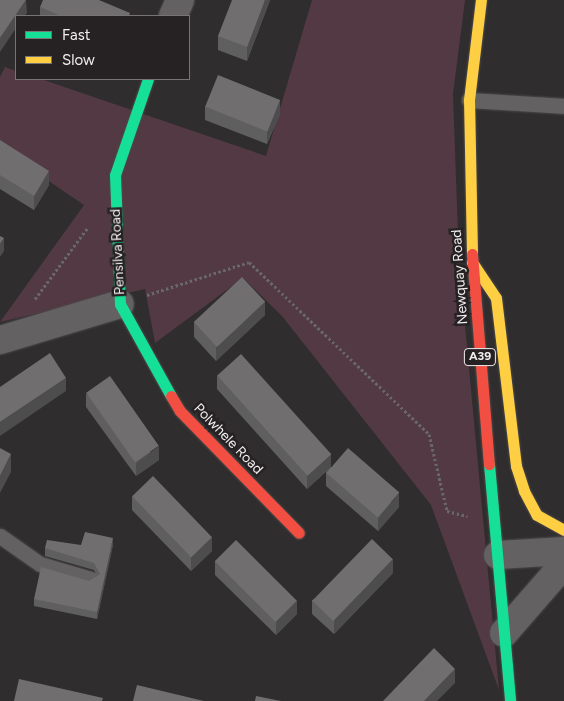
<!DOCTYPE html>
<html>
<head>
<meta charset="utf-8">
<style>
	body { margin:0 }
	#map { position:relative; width:564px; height:701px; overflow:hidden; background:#2f2d2e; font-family:Figtree,sans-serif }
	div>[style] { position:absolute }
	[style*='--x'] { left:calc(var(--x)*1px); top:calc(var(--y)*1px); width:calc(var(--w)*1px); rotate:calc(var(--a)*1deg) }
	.green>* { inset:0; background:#533943 }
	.path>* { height:3px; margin-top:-1.5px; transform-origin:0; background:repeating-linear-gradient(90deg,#696868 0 2.5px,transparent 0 5px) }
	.roads { filter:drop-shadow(0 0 1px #4c494a) drop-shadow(0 0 1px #4c494a) }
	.lane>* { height:15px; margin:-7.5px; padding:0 7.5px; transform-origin:7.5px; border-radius:7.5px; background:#636161 }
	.street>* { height:28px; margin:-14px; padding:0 14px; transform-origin:14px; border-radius:14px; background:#636161 }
	.fast>* { height:11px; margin:-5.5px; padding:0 5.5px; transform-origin:5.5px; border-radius:5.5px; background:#16e098 }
	.slow>* { height:11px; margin:-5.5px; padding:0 5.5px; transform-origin:5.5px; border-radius:5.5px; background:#ffcf43 }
	.jam>* { height:11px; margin:-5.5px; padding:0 5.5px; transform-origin:5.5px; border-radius:5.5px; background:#f24e42 }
	.wall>* { inset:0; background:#605f5f }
	.shaded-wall>* { inset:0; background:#4e4d4e }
	.building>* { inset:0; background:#706e6f; transform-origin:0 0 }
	span { translate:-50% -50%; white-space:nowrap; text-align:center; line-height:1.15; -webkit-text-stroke:5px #262223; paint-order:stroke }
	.shield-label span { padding:1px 4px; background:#262223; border:1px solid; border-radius:4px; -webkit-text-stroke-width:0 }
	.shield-label { font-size:12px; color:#f2eeef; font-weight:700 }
	.street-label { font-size:14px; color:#f2eeef }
	.legend { position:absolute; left:15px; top:15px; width:175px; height:65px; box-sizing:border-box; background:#262223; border:1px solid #787475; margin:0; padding:6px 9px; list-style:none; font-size:15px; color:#f2eeef }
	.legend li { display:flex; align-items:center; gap:10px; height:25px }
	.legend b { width:25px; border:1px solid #787475 }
</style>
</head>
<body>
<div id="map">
	<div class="green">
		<div style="clip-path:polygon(312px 0,465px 0,453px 94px,459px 261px,499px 690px,431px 505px,282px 316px,243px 278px,155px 343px,145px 289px,0 322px,84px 205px,0 148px,0 77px,5px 67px,16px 71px,16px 79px,41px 79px,266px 156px)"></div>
	</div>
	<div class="path">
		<div style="--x:147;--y:295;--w:107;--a:-17.9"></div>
		<div style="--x:249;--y:262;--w:249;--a:43.7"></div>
		<div style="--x:429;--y:434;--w:79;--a:76.8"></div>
		<div style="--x:447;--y:511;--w:21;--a:14"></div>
		<div style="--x:35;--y:299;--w:89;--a:-53.6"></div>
	</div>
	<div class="roads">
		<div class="lane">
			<div style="--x:469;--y:100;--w:95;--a:3.6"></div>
			<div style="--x:0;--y:536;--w:49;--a:35"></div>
			<div style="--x:40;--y:564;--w:53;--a:16.4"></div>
		</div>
		<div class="street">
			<div style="--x:173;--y:16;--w:17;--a:-66"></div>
			<div style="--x:0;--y:340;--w:125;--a:-16.7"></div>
			<div style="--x:498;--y:555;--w:66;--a:-3.5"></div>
			<div style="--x:504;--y:633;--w:91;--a:-49"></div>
		</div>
		<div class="fast">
			<div style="--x:148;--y:79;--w:102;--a:109"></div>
			<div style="--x:115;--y:175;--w:129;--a:87.8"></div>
			<div style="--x:120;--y:304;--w:105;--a:61"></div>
			<div style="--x:489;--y:464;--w:238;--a:84.9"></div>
		</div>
		<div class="slow">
			<div style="--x:472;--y:254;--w:154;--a:-91.1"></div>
			<div style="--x:469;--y:100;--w:101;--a:-83.2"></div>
			<div style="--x:472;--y:262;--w:43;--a:56.3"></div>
			<div style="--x:496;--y:298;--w:169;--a:83.2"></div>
			<div style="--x:516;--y:466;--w:26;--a:72"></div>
			<div style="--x:524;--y:491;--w:27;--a:62"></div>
			<div style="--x:537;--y:515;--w:31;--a:29"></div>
		</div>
		<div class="jam">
			<div style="--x:472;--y:254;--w:211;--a:85.4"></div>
			<div style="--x:171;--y:396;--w:17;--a:59"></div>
			<div style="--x:180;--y:411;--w:170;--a:45.7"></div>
		</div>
	</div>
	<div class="wall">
		<div style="clip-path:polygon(270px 0,247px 61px,218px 50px,218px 36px)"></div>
		<div style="clip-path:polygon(40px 7px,130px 16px,40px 16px)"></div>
		<div style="clip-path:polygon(205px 106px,280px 114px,267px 144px,205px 120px)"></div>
		<div style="clip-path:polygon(0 140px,49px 185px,34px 210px,0 189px)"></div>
		<div style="clip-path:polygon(265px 315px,216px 361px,194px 337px,194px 323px)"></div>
		<div style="clip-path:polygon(217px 375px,331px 467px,399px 507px,378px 531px,326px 486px,326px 472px,330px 468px,307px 489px,217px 389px)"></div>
		<div style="clip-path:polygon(86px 393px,159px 460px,136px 476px,86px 407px)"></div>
		<div style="clip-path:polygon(132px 496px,212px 551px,191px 571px,132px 510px)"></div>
		<div style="clip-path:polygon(81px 545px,113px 545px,97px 619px,34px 606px,34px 599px,89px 581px,97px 576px,94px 570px,45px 556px,45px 548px)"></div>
		<div style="clip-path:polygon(215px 561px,297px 614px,276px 635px,215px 575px)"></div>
		<div style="clip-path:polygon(393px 573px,334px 634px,312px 614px,312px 600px)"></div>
	</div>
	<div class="shaded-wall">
		<div style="clip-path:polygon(26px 0,27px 13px,24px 16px,16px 16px,16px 28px,0 52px,0 38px)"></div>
		<div style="clip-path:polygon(265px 0,270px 0,247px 61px,247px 47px)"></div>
		<div style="clip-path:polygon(280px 100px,280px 114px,267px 144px,267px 131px)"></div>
		<div style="clip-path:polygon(49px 171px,49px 185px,34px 210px,34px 196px)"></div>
		<div style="clip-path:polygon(4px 238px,4px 251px,0 257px,0 244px)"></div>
		<div style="clip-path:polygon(265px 302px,265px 315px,216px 361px,216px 347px)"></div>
		<div style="clip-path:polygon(66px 378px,66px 391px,0 436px,0 422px)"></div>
		<div style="clip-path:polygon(159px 446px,159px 460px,136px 476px,136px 463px)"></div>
		<div style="clip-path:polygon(11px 454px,11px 472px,0 493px,0 476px)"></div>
		<div style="clip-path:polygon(331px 454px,331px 467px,307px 489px,307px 475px)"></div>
		<div style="clip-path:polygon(399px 493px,399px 507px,378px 531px,378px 518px)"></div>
		<div style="clip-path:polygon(212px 537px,212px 551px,191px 571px,191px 557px)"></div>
		<div style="clip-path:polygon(113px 538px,113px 545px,97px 619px,97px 612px)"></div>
		<div style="clip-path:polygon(393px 559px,393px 573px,334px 634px,334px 620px)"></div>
		<div style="clip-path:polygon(297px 600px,297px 614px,276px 635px,276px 621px)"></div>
		<div style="clip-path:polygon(455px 669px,455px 683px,437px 701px,424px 701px)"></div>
	</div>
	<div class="building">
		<div style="clip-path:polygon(0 0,26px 0,0 38px)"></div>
		<div style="clip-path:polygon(43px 0,99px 0,130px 13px,129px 16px,61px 16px,40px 7px)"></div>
		<div style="clip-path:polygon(232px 0,265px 0,247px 47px,218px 36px)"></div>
		<div style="left:218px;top:75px;width:67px;height:34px;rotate:22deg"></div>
		<div style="clip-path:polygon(0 140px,49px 171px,34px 196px,0 175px)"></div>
		<div style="clip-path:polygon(0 236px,4px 238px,0 244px)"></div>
		<div style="left:242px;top:277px;width:34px;height:66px;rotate:47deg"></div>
		<div style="clip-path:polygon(50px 353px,66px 378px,0 422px,0 387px)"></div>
		<div style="left:241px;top:354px;width:135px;height:32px;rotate:48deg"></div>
		<div style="left:110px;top:376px;width:85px;height:29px;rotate:55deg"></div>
		<div style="clip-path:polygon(0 448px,11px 454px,0 476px)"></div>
		<div style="left:348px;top:448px;width:68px;height:33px;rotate:41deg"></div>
		<div style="left:153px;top:476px;width:85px;height:29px;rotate:46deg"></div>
		<div style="clip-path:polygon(85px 532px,113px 538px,97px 612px,34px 599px,41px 567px,89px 581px,100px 574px,94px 563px,45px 548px,47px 540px,81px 545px)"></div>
		<div style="left:372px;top:539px;width:29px;height:86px;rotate:44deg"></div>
		<div style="left:236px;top:540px;width:86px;height:30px;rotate:45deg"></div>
		<div style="clip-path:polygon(434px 648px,455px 669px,424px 701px,383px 701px)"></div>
		<div style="clip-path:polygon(19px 679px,103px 698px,102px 701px,14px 701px)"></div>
		<div style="clip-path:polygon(137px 685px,204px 701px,133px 701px)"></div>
		<div style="clip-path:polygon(256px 696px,281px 701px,255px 701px)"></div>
	</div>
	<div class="shield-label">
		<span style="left:480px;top:357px">A39</span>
	</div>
	<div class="street-label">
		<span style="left:118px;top:252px;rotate:-93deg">Pensilva Road</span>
		<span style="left:460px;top:277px;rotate:-94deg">Newquay Road</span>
		<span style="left:228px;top:439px;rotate:46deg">Polwhele Road</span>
	</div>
	<ul class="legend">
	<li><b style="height:6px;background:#16e098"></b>Fast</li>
	<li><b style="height:6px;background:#ffcf43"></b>Slow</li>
	</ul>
</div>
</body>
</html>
